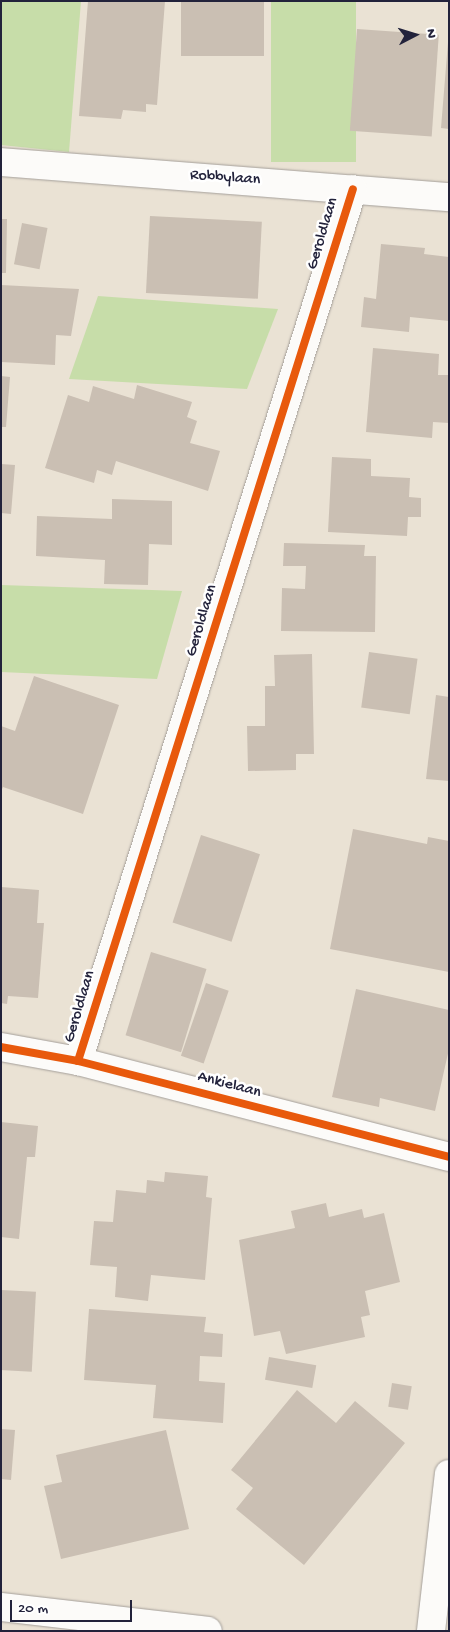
<!DOCTYPE html>
<html>
<head>
<meta charset="utf-8">
<style>
	body { margin:0 }
	#map { position:relative; width:450px; height:1632px; overflow:hidden; background:#eae2d4; font-family:"Gochi Hand",sans-serif }
	div>[style] { position:absolute }
	[style*='--x'] { left:calc(var(--x)*1px); top:calc(var(--y)*1px); width:calc(var(--w)*1px); rotate:calc(var(--a)*1deg) }
	.green>* { inset:0; background:#c7dda9; transform-origin:0 0 }
	.building>* { inset:0; background:#cabfb3; transform-origin:0 0 }
	.roads { filter:drop-shadow(0 0 1px #a49f9a) drop-shadow(0 0 1px #a49f9a) }
	.minor>* { height:28px; margin:-14px; padding:0 14px; transform-origin:14px; border-radius:14px; background:#fcfbf9 }
	.cycleway>* { height:8px; margin:-4px; padding:0 4px; transform-origin:4px; border-radius:4px; background:#e8590c }
	span { translate:-50% -50%; white-space:nowrap; text-align:center; line-height:1.15; -webkit-text-stroke:5px #fff; paint-order:stroke }
	.street-label { font-size:16px; color:#22223b }
	.frame { position:absolute; inset:0; border:2px solid #22223b; pointer-events:none }
	.north { position:absolute; left:390px; top:10px; width:50px; height:50px; -webkit-text-stroke:4px #fff; paint-order:stroke; rotate:85deg; font-size:14px; font-weight:700; line-height:20px; text-align:center; color:#22223b }
	.north::after { content:''; display:block; margin:auto; width:18px; height:22px; background:#22223b; clip-path:polygon(50% 0,100% 100%,50% 72%,0 100%) }
	.scale { position:absolute; left:10px; top:1600px; width:122px; height:22px; box-sizing:border-box; border:2px solid #22223b; border-top:0; padding-left:6px; font-size:15px; line-height:18px; white-space:nowrap; color:#22223b; -webkit-text-stroke:4px #fff; paint-order:stroke }
</style>
</head>
<body>
<div id="map">
	<div class="green">
		<div style="clip-path:polygon(1px 1px,81px 1px,69px 152px,1px 145px)"></div>
		<div style="left:271px;top:1px;width:85px;height:161px"></div>
		<div style="clip-path:polygon(98px 296px,278px 309px,247px 389px,69px 379px)"></div>
		<div style="clip-path:polygon(1px 585px,182px 591px,157px 679px,1px 672px)"></div>
	</div>
	<div class="building">
		<div style="clip-path:polygon(88px 1px,165px 1px,157px 105px,146px 104px,146px 112px,123px 110px,121px 119px,79px 116px)"></div>
		<div style="left:181px;top:1px;width:83px;height:55px"></div>
		<div style="left:357px;top:29px;width:82px;height:102px;rotate:4deg"></div>
		<div style="clip-path:polygon(449px 30px,449px 129px,441px 128px)"></div>
		<div style="left:150px;top:216px;width:112px;height:77px;rotate:3deg"></div>
		<div style="clip-path:polygon(1px 219px,7px 219px,6px 273px,1px 273px)"></div>
		<div style="left:22px;top:223px;width:26px;height:42px;rotate:11deg"></div>
		<div style="clip-path:polygon(381px 244px,425px 248px,424px 254px,449px 257px,449px 321px,410px 317px,409px 332px,361px 327px,364px 297px,376px 299px)"></div>
		<div style="clip-path:polygon(1px 285px,79px 289px,71px 336px,56px 335px,55px 365px,1px 362px)"></div>
		<div style="clip-path:polygon(373px 348px,439px 354px,438px 375px,449px 375px,449px 423px,433px 422px,432px 438px,366px 432px)"></div>
		<div style="clip-path:polygon(1px 376px,10px 377px,6px 427px,1px 427px)"></div>
		<div style="clip-path:polygon(137px 385px,192px 402px,187px 417px,197px 421px,190px 443px,220px 451px,208px 491px,116px 461px,112px 475px,97px 470px,94px 483px,45px 468px,68px 395px,89px 402px,93px 386px,134px 399px)"></div>
		<div style="clip-path:polygon(332px 457px,371px 459px,371px 476px,410px 478px,409px 497px,421px 498px,421px 517px,408px 517px,407px 536px,328px 532px)"></div>
		<div style="clip-path:polygon(1px 464px,15px 465px,11px 514px,1px 513px)"></div>
		<div style="clip-path:polygon(112px 499px,172px 501px,172px 545px,149px 544px,148px 585px,104px 584px,105px 560px,36px 556px,37px 516px,112px 519px)"></div>
		<div style="clip-path:polygon(284px 543px,365px 545px,364px 556px,376px 556px,375px 632px,281px 631px,282px 588px,305px 589px,306px 566px,283px 566px)"></div>
		<div style="left:369px;top:652px;width:49px;height:56px;rotate:8deg"></div>
		<div style="clip-path:polygon(312px 654px,314px 754px,296px 754px,296px 770px,248px 771px,247px 726px,265px 726px,265px 686px,275px 686px,274px 655px)"></div>
		<div style="clip-path:polygon(34px 676px,119px 705px,83px 814px,3px 787px,1px 791px,1px 726px,15px 731px)"></div>
		<div style="clip-path:polygon(436px 695px,449px 697px,449px 781px,426px 779px)"></div>
		<div style="clip-path:polygon(353px 829px,427px 844px,428px 837px,449px 841px,449px 972px,330px 949px)"></div>
		<div style="left:201px;top:835px;width:62px;height:92px;rotate:18deg"></div>
		<div style="clip-path:polygon(1px 887px,39px 890px,37px 923px,44px 923px,38px 998px,8px 996px,7px 1004px,1px 1003px)"></div>
		<div style="left:151px;top:952px;width:58px;height:87px;rotate:17deg"></div>
		<div style="left:206px;top:983px;width:24px;height:77px;rotate:19deg"></div>
		<div style="clip-path:polygon(356px 989px,449px 1010px,449px 1049px,435px 1111px,380px 1098px,379px 1107px,332px 1097px)"></div>
		<div style="clip-path:polygon(1px 1122px,38px 1126px,35px 1157px,27px 1157px,19px 1239px,1px 1237px)"></div>
		<div style="clip-path:polygon(165px 1172px,208px 1176px,206px 1197px,212px 1198px,205px 1280px,151px 1275px,148px 1301px,115px 1297px,117px 1267px,90px 1265px,94px 1221px,113px 1222px,116px 1190px,146px 1193px,147px 1180px,164px 1182px)"></div>
		<div style="clip-path:polygon(326px 1203px,329px 1217px,362px 1209px,364px 1218px,384px 1213px,400px 1282px,365px 1291px,370px 1315px,361px 1317px,365px 1337px,286px 1354px,280px 1331px,254px 1336px,239px 1240px,295px 1228px,291px 1211px)"></div>
		<div style="left:1px;top:1290px;width:35px;height:80px;rotate:3deg"></div>
		<div style="clip-path:polygon(89px 1309px,206px 1317px,204px 1332px,223px 1334px,222px 1357px,200px 1356px,199px 1381px,225px 1383px,223px 1423px,153px 1418px,156px 1385px,84px 1380px)"></div>
		<div style="left:269px;top:1357px;width:48px;height:23px;rotate:10deg"></div>
		<div style="left:392px;top:1383px;width:20px;height:24px;rotate:9deg"></div>
		<div style="clip-path:polygon(297px 1390px,336px 1423px,355px 1401px,405px 1443px,304px 1565px,236px 1509px,253px 1488px,231px 1470px)"></div>
		<div style="clip-path:polygon(1px 1429px,15px 1430px,11px 1480px,1px 1479px)"></div>
		<div style="clip-path:polygon(166px 1430px,189px 1529px,61px 1559px,44px 1486px,62px 1482px,56px 1455px)"></div>
	</div>
	<div class="roads">
		<div class="minor">
			<div style="--x:1;--y:162;--w:449;--a:4.5"></div>
			<div style="--x:1;--y:1047;--w:78;--a:10.3"></div>
			<div style="--x:78;--y:1061;--w:383;--a:14.5"></div>
			<div style="--x:78;--y:1061;--w:914;--a:-72.5"></div>
			<div style="--x:1;--y:1607;--w:208;--a:6.6"></div>
			<div style="--x:431;--y:1631;--w:158;--a:-83.5"></div>
		</div>
	</div>
	<div class="cycleway">
		<div style="--x:1;--y:1047;--w:78;--a:10.3"></div>
		<div style="--x:78;--y:1061;--w:383;--a:14.5"></div>
		<div style="--x:78;--y:1061;--w:914;--a:-72.5"></div>
	</div>
	<div class="street-label">
		<span style="left:225px;top:179px;rotate:4deg">Robbylaan</span>
		<span style="left:324px;top:234px;rotate:-73deg">Geroldlaan</span>
		<span style="left:203px;top:621px;rotate:-73deg">Geroldlaan</span>
		<span style="left:81px;top:1007px;rotate:-73deg">Geroldlaan</span>
		<span style="left:229px;top:1086px;rotate:15deg">Ankielaan</span>
	</div>
	<div class="frame"></div>
	<div class="north">N</div>
	<div class="scale">20 m</div>
</div>
</body>
</html>
